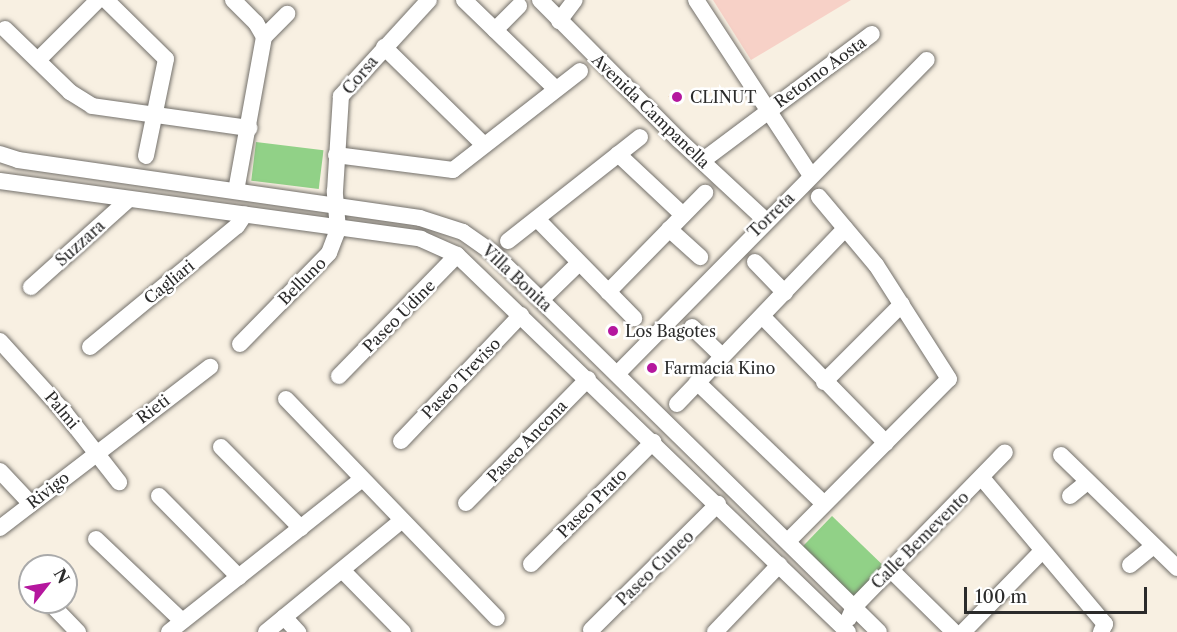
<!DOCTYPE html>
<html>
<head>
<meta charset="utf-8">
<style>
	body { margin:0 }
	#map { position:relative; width:1177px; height:632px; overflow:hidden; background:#f8f0e2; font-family:"Libre Caslon Text",serif }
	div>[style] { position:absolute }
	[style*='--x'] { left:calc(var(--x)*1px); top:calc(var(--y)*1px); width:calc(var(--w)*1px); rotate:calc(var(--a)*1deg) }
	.built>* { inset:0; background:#f7d1c7 }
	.green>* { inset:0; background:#91d187; transform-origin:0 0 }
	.building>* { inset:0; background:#dda278; transform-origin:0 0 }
	.roads { filter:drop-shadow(0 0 2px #73706b) drop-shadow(0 0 2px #73706b) }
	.minor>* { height:16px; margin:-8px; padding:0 8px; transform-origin:8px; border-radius:8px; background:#fff }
	.dots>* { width:16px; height:16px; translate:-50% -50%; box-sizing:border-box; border:3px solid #fff; border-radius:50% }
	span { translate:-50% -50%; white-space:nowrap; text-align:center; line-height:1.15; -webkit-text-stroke:5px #fff; paint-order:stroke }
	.street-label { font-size:16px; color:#2b2b2b }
	.poi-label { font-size:16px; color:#2b2b2b }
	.left { translate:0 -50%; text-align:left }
	.north { position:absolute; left:18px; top:554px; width:60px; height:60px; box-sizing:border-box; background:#fff; border:2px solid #aaa; border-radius:50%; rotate:59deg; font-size:16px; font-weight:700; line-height:24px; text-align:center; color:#2b2b2b }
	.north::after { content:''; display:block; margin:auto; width:21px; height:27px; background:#b5179e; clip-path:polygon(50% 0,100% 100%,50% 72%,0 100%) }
	.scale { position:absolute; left:964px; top:587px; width:183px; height:27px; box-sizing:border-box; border:3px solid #2b2b2b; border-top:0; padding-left:8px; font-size:18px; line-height:21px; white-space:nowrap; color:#2b2b2b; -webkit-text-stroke:4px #fff; paint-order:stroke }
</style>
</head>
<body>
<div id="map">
	<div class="built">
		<div style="clip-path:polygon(713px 0,851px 0,751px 60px)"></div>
	</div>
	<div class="green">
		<div style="left:256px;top:142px;width:68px;height:39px;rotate:7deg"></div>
		<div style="left:832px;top:516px;width:73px;height:43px;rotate:44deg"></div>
	</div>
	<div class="building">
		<div style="left:678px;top:89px;width:11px;height:12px;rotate:52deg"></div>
	</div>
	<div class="roads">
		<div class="minor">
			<div style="--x:106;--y:0;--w:84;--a:44.5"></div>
			<div style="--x:166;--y:59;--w:99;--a:101.7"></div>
			<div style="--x:233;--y:0;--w:33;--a:45"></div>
			<div style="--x:256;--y:23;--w:16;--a:60"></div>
			<div style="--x:464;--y:0;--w:128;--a:44.1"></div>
			<div style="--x:540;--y:0;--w:197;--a:45.2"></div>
			<div style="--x:679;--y:140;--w:117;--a:42.9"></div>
			<div style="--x:696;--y:0;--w:210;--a:56.8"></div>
			<div style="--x:559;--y:21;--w:26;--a:-53"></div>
			<div style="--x:5;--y:29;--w:91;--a:44.1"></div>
			<div style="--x:70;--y:92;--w:26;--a:32"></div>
			<div style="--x:92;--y:106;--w:159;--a:8"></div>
			<div style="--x:495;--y:30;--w:34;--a:-45"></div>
			<div style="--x:384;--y:47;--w:140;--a:44.4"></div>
			<div style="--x:38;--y:60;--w:85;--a:-45"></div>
			<div style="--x:0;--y:154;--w:19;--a:18"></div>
			<div style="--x:18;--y:160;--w:406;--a:8.2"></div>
			<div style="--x:420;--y:218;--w:45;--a:18"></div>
			<div style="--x:463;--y:232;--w:35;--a:35"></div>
			<div style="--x:492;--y:252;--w:542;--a:44.48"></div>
			<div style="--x:618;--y:154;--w:89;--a:43.2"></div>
			<div style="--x:336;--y:155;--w:118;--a:7.3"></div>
			<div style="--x:453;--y:170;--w:161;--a:-37.9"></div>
			<div style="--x:702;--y:161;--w:212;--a:-36.8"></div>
			<div style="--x:0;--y:181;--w:425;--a:7.8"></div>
			<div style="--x:421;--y:239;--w:39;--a:24"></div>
			<div style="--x:457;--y:255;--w:543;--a:43.96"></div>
			<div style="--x:236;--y:191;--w:157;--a:-79.7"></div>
			<div style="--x:264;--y:37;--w:33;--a:-45"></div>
			<div style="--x:537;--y:219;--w:139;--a:45.6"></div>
			<div style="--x:669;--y:229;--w:42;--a:42.1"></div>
			<div style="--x:508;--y:241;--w:168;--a:-38.2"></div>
			<div style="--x:755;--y:262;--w:43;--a:45.9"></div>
			<div style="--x:31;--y:287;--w:130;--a:-41.9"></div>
			<div style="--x:608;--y:292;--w:139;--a:-45.6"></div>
			<div style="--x:541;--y:300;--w:53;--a:-44.2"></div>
			<div style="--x:763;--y:317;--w:176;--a:45.7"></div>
			<div style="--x:692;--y:327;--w:42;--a:44"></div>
			<div style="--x:0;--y:341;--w:97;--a:47.9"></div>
			<div style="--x:65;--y:413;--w:88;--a:52"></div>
			<div style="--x:240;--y:344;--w:127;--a:-45.6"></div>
			<div style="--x:329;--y:253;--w:26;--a:-69"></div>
			<div style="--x:338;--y:229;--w:38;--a:-95"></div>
			<div style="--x:335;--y:191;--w:95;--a:-86.4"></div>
			<div style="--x:341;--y:96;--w:130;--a:-47.5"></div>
			<div style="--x:90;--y:347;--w:190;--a:-39.5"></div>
			<div style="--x:237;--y:226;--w:14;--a:-56"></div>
			<div style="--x:617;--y:374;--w:441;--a:-45.4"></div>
			<div style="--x:339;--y:376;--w:169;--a:-45.7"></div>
			<div style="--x:697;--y:382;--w:176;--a:43.8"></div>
			<div style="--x:824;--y:382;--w:110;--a:-45"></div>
			<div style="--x:286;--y:399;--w:304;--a:46.1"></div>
			<div style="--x:677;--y:404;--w:243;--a:-46.2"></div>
			<div style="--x:401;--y:441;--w:174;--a:-46.4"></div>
			<div style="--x:221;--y:447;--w:114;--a:45.4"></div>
			<div style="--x:1061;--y:455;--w:162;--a:44.2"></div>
			<div style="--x:0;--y:471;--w:45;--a:46.8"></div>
			<div style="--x:982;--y:478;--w:191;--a:49.9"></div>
			<div style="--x:1105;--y:624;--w:9;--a:117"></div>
			<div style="--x:159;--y:496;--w:114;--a:45.4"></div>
			<div style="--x:1070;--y:496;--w:22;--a:-39"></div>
			<div style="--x:466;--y:503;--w:174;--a:-45.5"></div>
			<div style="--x:0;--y:528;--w:265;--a:-37.5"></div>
			<div style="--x:96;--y:539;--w:119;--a:43.6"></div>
			<div style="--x:788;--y:541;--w:228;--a:-45.2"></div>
			<div style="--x:949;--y:379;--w:135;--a:-122.6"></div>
			<div style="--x:876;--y:265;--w:89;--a:-130"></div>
			<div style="--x:531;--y:564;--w:173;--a:-45"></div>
			<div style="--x:1130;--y:565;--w:28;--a:-39"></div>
			<div style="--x:342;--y:570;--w:87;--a:45.5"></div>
			<div style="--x:891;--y:570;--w:88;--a:44.5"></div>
			<div style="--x:49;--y:602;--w:42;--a:46"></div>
			<div style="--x:284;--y:617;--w:21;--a:47"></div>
			<div style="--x:849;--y:618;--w:12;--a:-66"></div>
			<div style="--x:854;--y:607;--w:216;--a:-45.7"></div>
			<div style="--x:591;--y:630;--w:179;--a:-44.8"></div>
			<div style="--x:169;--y:632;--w:246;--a:-38.4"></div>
			<div style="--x:266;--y:632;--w:175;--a:-39.4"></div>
			<div style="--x:715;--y:632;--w:93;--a:-46.3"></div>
			<div style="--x:963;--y:632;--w:113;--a:-45.7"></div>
		</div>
	</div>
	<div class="dots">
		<div style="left:677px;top:97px;background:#b5179e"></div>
		<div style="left:613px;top:331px;background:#b5179e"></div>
		<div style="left:652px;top:368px;background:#b5179e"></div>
	</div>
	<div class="street-label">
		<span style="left:820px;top:72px;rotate:-36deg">Retorno Aosta</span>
		<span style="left:360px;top:75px;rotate:-50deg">Corsa</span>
		<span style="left:651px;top:111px;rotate:44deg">Avenida Campanella</span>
		<span style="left:771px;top:215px;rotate:-44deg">Torreta</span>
		<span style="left:80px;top:243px;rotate:-42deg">Suzzara</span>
		<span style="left:517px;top:278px;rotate:43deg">Villa Bonita</span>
		<span style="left:302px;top:281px;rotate:-45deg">Belluno</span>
		<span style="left:169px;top:282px;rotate:-39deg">Cagliari</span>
		<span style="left:399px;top:316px;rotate:-45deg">Paseo Udine</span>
		<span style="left:461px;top:378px;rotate:-46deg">Paseo Treviso</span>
		<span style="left:153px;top:409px;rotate:-37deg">Rieti</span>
		<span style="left:62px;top:410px;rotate:50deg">Palmi</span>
		<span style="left:527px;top:441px;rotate:-46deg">Paseo Ancona</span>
		<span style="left:48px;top:490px;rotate:-38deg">Rivigo</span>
		<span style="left:592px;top:503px;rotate:-45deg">Paseo Prato</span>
		<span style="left:920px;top:540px;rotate:-45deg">Calle Bemevento</span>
		<span style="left:655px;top:568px;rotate:-44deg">Paseo Cuneo</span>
	</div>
	<div class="poi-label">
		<span class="left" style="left:690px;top:97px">CLINUT</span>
		<span class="left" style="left:625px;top:331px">Los Bagotes</span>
		<span class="left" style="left:664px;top:368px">Farmacia Kino</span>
	</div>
	<div class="north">N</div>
	<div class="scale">100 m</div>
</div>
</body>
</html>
